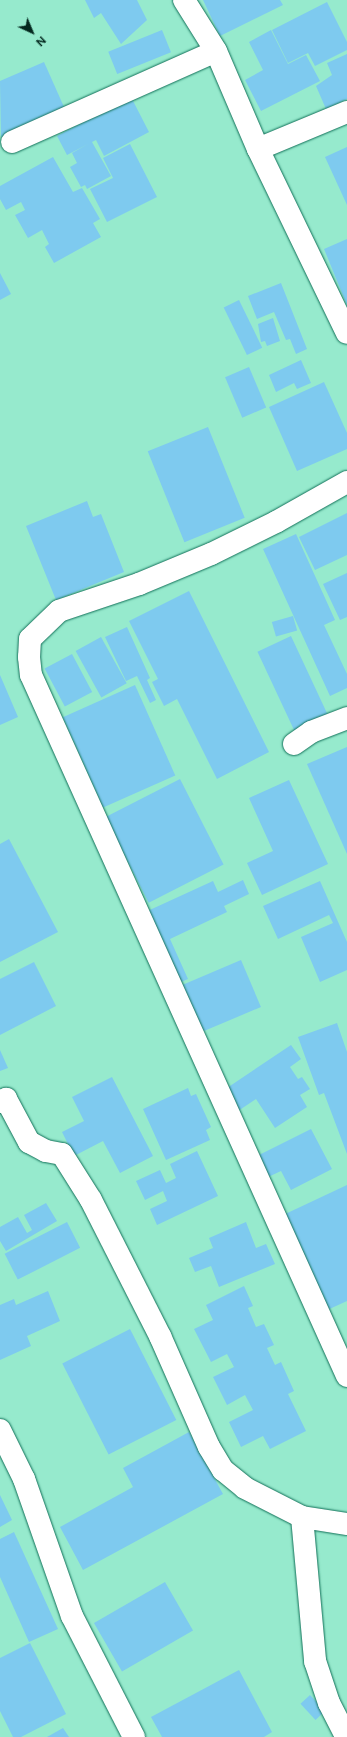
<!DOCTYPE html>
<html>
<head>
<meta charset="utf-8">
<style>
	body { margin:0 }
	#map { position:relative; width:347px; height:1737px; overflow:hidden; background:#96eacd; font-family:Figtree,sans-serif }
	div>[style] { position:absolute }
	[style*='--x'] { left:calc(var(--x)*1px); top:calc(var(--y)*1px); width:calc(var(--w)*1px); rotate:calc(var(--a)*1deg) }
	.building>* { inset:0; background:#7ecaef; transform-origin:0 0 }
	.roads { filter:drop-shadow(0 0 1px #117058) drop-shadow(0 0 1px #117058) }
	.minor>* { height:22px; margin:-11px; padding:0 11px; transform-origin:11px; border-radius:11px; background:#fff }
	span { translate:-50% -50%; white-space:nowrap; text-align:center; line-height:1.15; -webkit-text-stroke:3px #96eacd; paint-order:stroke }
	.north { position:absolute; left:12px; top:12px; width:40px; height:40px; -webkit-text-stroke:3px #96eacd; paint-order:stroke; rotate:136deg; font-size:11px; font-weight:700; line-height:16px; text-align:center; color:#03281e }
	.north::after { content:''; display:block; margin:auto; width:14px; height:18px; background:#03281e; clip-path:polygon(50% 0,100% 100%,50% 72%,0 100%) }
</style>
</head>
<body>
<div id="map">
	<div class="building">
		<div style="clip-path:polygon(85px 0,137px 0,147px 20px,121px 44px,101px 13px,94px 18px)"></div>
		<div style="clip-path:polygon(203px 0,280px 0,283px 5px,220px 36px)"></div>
		<div style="clip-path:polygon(327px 2px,347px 42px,347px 50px,315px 66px,308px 53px,288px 63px,272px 30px)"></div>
		<div style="left:162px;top:30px;width:24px;height:58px;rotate:68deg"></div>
		<div style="clip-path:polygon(271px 30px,288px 64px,306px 55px,320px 81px,261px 111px,245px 80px,263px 70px,249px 42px)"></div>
		<div style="clip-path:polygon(347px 54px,347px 99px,326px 109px,316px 86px,332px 75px,327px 63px)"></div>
		<div style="clip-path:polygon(44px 62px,64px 107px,1px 137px,0 81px)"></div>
		<div style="clip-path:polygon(131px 97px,149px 132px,104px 156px,96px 140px,92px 142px,111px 176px,87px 189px,85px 185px,81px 187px,70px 167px,77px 163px,72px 153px,88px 144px,67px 155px,57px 136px)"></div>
		<div style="clip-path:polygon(130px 144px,157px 197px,107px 222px,90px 189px,113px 178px,103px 158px)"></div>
		<div style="clip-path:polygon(347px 147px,347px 205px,325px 157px)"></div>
		<div style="clip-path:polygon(53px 157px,73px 192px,82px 188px,100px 219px,93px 223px,101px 237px,54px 263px,45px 247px,49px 244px,42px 230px,28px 238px,15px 215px,25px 210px,21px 202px,6px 210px,0 199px,0 186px)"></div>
		<div style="clip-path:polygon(347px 239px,347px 305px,324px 249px)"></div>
		<div style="clip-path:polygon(0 273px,11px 294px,0 300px)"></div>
		<div style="clip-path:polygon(281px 283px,307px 349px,296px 354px,290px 339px,286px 340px,274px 312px,257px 319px,248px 296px)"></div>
		<div style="left:239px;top:300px;width:53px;height:17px;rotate:64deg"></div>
		<div style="clip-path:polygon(273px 318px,280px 341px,267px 346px,265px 341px,261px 342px,258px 324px)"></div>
		<div style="clip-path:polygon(301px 360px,311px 383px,297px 389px,294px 383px,276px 392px,269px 375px)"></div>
		<div style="left:249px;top:367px;width:44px;height:26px;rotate:67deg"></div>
		<div style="clip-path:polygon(324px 382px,347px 433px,347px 449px,297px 471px,269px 407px)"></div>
		<div style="left:208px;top:427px;width:98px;height:65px;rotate:68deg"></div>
		<div style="clip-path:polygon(87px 501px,93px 517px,101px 514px,124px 572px,56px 600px,26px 526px)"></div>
		<div style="clip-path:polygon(347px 513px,347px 555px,315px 570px,299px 537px)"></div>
		<div style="clip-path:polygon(296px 534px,335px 620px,324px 625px,347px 674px,347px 688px,330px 696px,263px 549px)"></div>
		<div style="clip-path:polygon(347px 573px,347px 617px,340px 620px,323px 584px)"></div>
		<div style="clip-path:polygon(189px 591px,269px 752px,217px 779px,177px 699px,164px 706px,152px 682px,158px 679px,129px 621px)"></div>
		<div style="left:293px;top:616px;width:15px;height:22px;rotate:74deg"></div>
		<div style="clip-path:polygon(127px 627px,150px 678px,147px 680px,156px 700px,150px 703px,137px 676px,126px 681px,105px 637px)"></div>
		<div style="left:291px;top:636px;width:91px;height:37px;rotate:65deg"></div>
		<div style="left:101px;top:637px;width:53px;height:29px;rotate:61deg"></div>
		<div style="left:72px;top:654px;width:43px;height:31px;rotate:62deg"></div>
		<div style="clip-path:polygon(0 675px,18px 717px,0 725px)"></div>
		<div style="left:135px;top:685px;width:99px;height:79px;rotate:66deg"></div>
		<div style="clip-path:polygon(347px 747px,347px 854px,307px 764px)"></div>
		<div style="left:180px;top:779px;width:96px;height:84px;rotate:63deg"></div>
		<div style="clip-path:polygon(289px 780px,328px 864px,262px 895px,247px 863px,273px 851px,249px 798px)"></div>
		<div style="clip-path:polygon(9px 839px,58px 932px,0 962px,0 844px)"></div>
		<div style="clip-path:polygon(243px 880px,249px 894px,224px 906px,227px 912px,170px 939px,188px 979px,174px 985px,141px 914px,213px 881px,218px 892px)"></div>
		<div style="clip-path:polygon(320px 881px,347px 942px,347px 970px,320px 982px,301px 937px,333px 923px,329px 915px,278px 939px,263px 906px)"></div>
		<div style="left:241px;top:960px;width:51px;height:67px;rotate:67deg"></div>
		<div style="clip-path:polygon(34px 962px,56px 1006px,0 1035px,0 979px)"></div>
		<div style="clip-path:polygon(337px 1023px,347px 1052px,347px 1154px,324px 1093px,319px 1095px,298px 1037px)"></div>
		<div style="clip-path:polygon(291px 1045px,301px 1059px,290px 1067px,298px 1079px,302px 1077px,310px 1089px,300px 1095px,307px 1107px,275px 1128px,256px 1099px,238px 1111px,224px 1090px)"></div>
		<div style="clip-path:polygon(0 1050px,8px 1068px,0 1071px)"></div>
		<div style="clip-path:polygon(112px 1077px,153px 1156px,120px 1173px,103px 1141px,74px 1156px,62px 1132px,84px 1121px,72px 1097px)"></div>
		<div style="clip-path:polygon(188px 1088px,191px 1096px,196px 1094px,211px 1127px,206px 1130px,210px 1140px,166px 1160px,143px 1109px)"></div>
		<div style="clip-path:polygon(311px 1129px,332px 1169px,291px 1190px,281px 1171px,268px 1177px,257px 1156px)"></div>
		<div style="clip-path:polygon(197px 1151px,218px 1196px,157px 1225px,150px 1209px,167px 1201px,163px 1191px,145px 1200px,136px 1181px,160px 1170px,166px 1183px,176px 1178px,170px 1164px)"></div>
		<div style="clip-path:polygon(347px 1185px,347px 1301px,325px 1311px,281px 1216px)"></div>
		<div style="clip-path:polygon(46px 1203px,57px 1221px,6px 1251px,0 1241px,0 1227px,18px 1217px,27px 1233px,32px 1230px,24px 1215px)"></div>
		<div style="left:67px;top:1222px;width:29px;height:70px;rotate:63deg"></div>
		<div style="clip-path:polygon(246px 1222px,256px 1248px,266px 1244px,275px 1264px,219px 1287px,211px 1266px,195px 1272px,189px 1258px,213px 1248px,209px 1238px)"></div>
		<div style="clip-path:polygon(244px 1286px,253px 1306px,248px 1308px,256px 1327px,264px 1324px,274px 1345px,267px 1348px,275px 1365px,281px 1362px,294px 1391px,288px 1394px,306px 1431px,270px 1449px,263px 1436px,241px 1447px,229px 1422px,253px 1410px,245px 1395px,227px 1405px,213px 1377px,234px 1367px,227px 1354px,211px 1362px,194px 1329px,213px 1320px,206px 1305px)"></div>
		<div style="clip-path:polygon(48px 1291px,60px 1321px,27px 1336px,31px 1346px,0 1360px,0 1305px,14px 1299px,16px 1305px)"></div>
		<div style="left:130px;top:1329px;width:102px;height:76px;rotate:63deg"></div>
		<div style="clip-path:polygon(189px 1432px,223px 1494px,83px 1570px,60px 1527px,133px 1487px,123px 1468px)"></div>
		<div style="clip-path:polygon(0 1495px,12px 1520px,0 1527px)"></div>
		<div style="clip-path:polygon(14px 1532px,58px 1629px,29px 1642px,0 1577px,0 1539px)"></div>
		<div style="left:165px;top:1582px;width:56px;height:82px;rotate:60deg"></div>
		<div style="clip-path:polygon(30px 1643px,66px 1714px,21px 1737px,13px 1737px,0 1711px,0 1658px)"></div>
		<div style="clip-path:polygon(239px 1670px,272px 1732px,264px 1737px,162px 1737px,151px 1717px)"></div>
		<div style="left:310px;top:1695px;width:22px;height:13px;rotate:47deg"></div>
		<div style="clip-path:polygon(63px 1728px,69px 1737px,47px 1737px)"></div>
	</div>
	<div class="roads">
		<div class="minor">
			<div style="--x:184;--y:0;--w:60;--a:57.9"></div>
			<div style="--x:216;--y:51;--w:107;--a:66.8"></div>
			<div style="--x:258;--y:149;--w:204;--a:64.2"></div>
			<div style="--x:12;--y:142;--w:223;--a:-24"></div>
			<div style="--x:258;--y:149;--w:96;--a:-22.6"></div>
			<div style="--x:347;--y:482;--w:81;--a:150.6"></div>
			<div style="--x:276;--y:522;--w:72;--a:153.8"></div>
			<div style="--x:211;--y:554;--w:78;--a:157.4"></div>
			<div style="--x:139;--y:584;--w:84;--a:161.4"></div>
			<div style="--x:59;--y:611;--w:40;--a:136"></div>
			<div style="--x:30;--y:639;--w:18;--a:93"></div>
			<div style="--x:29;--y:657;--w:18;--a:84"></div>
			<div style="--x:31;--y:675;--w:769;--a:65.73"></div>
			<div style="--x:294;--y:744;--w:21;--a:-35"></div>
			<div style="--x:311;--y:732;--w:39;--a:-21"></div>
			<div style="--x:0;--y:1102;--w:7;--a:-27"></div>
			<div style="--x:6;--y:1099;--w:49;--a:61.9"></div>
			<div style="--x:29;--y:1142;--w:19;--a:28"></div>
			<div style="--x:46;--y:1151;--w:16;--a:11"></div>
			<div style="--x:62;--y:1154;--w:54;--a:57.8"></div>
			<div style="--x:91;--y:1200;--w:153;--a:63.1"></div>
			<div style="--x:160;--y:1336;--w:121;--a:66.2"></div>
			<div style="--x:209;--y:1447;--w:27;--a:59"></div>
			<div style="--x:223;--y:1470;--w:28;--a:39"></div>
			<div style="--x:245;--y:1488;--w:64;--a:27"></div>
			<div style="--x:302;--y:1517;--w:46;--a:8.8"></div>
			<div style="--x:0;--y:1430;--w:55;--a:63.9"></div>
			<div style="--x:24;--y:1479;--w:145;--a:70.7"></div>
			<div style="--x:72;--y:1616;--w:136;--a:62.9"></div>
			<div style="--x:302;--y:1517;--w:145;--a:84.8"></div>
			<div style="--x:315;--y:1661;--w:44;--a:71.6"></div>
			<div style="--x:329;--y:1703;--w:38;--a:63"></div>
		</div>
	</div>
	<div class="north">N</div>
</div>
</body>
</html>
